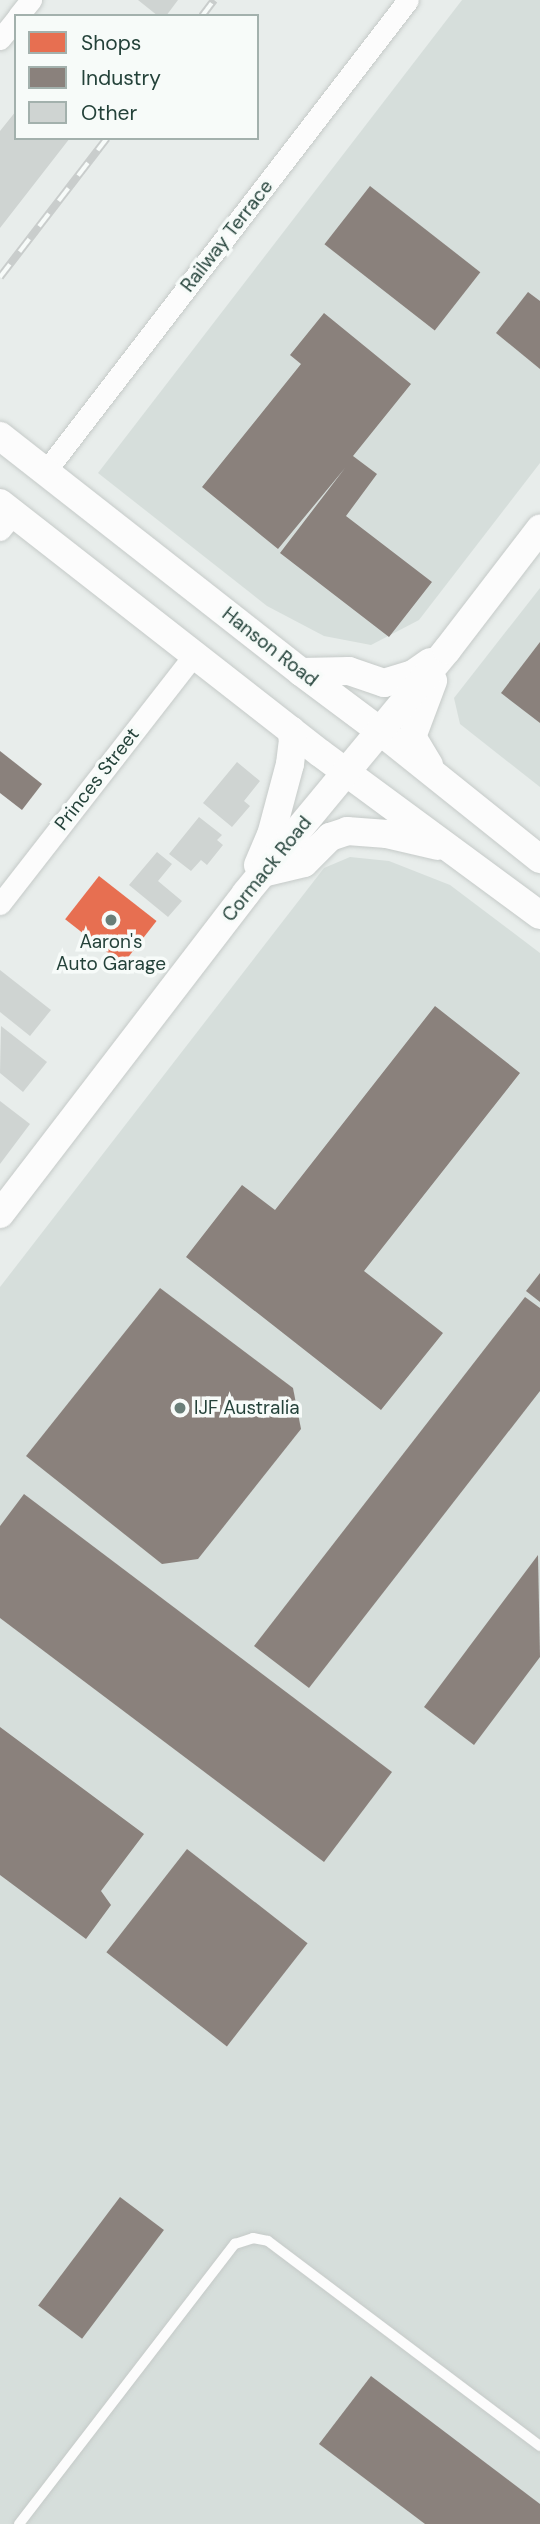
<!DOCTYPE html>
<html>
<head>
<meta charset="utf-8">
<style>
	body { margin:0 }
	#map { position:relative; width:540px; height:2524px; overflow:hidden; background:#e8edeb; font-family:"DM Sans",sans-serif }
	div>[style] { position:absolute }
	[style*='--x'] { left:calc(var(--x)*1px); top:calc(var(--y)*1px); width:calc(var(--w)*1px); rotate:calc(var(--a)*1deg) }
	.built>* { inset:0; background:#d6dedb }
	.shops>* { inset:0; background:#e76f51; transform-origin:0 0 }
	.industry>* { inset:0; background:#8a817c; transform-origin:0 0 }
	.building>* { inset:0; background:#cfd4d2 }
	.roads { filter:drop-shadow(0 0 2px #c5cac8) drop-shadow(0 0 2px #c5cac8) }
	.lane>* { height:10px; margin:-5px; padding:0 5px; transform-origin:5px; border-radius:5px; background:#fcfcfc }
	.street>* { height:21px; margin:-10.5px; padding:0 10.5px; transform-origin:10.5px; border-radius:10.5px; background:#fcfcfc }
	.secondary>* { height:28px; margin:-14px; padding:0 14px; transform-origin:14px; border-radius:14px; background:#fcfcfc }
	.rail>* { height:8px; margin-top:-4px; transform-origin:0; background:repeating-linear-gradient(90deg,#f7fbf9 0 16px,#c9cdcc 0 32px); box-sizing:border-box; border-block:2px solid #c9cdcc }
	.dots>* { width:19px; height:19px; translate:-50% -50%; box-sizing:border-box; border:4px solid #f7fbf9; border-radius:50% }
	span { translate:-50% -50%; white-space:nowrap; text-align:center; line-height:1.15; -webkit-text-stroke:7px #f7fbf9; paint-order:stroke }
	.street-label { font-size:19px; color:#24423a }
	.poi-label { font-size:19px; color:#24423a }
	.left { translate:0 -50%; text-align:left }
	.legend { position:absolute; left:14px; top:14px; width:245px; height:126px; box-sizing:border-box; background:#f7fbf9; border:2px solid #a3b1ad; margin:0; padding:9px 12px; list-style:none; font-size:21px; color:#24423a }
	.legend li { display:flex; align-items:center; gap:14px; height:35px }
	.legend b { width:35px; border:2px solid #a3b1ad }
</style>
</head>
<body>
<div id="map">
	<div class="built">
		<div style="clip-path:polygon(462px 0,540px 0,540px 463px,419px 620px,371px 645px,324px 636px,267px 606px,98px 473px)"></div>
		<div style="clip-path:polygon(540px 588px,540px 787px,460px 724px,454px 698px)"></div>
		<div style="clip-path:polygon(350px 857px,389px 861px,450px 885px,540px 953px,540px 2524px,0 2524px,0 1287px,324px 868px)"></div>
	</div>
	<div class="shops">
		<div style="left:99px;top:876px;width:73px;height:55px;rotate:38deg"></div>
	</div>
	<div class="industry">
		<div style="left:370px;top:186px;width:140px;height:74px;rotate:38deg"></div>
		<div style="clip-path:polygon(528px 292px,540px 301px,540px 369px,496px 333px)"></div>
		<div style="clip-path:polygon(324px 313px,411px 384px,353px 456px,377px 474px,346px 516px,432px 582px,389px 637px,280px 553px,345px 468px,278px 549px,202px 487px,301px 364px,290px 355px)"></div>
		<div style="clip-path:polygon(540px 642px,540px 723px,501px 693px)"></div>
		<div style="clip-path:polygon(0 751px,42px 784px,22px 810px,0 793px)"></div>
		<div style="clip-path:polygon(435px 1006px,520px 1073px,364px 1271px,443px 1333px,381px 1410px,186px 1257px,242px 1185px,275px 1210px)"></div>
		<div style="clip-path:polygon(540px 1273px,540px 1302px,526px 1291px)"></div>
		<div style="clip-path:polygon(160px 1288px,293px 1388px,301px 1429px,198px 1559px,162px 1564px,26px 1456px)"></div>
		<div style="clip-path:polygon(525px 1297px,540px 1308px,540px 1391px,309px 1688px,254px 1646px)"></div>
		<div style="clip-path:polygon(24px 1494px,392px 1772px,324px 1862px,0 1618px,0 1526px)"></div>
		<div style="clip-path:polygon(538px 1555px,540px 1657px,474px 1745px,424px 1707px)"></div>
		<div style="clip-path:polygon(0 1727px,144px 1834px,101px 1891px,111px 1905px,86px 1939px,0 1875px)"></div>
		<div style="left:187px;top:1849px;width:153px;height:131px;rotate:38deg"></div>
		<div style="left:120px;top:2197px;width:55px;height:136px;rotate:37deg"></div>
		<div style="clip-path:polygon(371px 2376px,540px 2504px,540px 2524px,425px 2524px,319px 2444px)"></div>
	</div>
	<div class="building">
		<div style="clip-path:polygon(138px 0,178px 0,166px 16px,158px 16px)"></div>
		<div style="clip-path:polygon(16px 111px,16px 138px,70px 138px,0 228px,0 131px)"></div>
		<div style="clip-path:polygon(237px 762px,260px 781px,244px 801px,250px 806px,232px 827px,203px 803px)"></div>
		<div style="clip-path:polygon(199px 817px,222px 835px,217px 840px,223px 845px,207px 865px,201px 860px,191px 871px,169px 854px)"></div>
		<div style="clip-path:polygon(157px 852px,172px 864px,158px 881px,182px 901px,168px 917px,129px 885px)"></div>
		<div style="clip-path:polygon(0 970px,51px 1010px,30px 1036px,0 1012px)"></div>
		<div style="clip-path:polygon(1px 1026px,47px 1062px,23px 1092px,0 1073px)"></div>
		<div style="clip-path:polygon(0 1101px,30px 1124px,0 1164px)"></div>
	</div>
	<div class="roads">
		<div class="lane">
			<div style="--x:19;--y:2524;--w:354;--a:-52.4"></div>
			<div style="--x:235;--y:2244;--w:19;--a:-18"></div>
			<div style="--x:253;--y:2238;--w:15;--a:11"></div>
			<div style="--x:268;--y:2241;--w:341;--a:37"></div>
		</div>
		<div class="street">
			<div style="--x:18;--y:16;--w:21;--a:-51"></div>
			<div style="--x:0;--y:39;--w:26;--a:-51"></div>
			<div style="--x:45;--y:472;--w:595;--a:-52.44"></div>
			<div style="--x:0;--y:530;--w:21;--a:-51"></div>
			<div style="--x:0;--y:904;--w:316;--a:-52.1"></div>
		</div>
		<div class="secondary">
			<div style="--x:0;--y:436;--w:382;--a:38.1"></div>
			<div style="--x:301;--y:672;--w:99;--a:36.8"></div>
			<div style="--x:380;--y:731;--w:205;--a:38.7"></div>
			<div style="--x:0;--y:503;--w:406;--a:38"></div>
			<div style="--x:320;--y:753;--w:273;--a:36.4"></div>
			<div style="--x:301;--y:672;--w:48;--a:-1.2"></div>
			<div style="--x:349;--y:671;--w:37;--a:19"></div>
			<div style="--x:384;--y:683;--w:30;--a:-17"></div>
			<div style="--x:413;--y:674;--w:21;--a:-35"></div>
			<div style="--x:429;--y:765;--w:33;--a:-121"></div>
			<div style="--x:412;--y:737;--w:60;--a:-69.4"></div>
			<div style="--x:258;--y:865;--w:33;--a:-67"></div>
			<div style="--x:271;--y:835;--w:73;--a:-75"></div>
			<div style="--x:290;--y:764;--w:24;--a:-83"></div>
			<div style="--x:293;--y:740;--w:10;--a:-101"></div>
			<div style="--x:263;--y:873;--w:42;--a:-13.7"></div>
			<div style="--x:304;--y:863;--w:37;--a:-45"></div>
			<div style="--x:330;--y:837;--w:18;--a:-19"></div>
			<div style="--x:347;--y:831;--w:40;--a:4.3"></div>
			<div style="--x:387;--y:834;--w:52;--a:13.2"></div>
			<div style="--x:0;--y:1214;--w:404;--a:-52.5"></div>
			<div style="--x:246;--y:893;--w:315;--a:-50.4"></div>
			<div style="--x:447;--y:650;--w:153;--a:-52.5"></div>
		</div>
	</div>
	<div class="rail">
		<div style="--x:202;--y:16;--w:20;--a:-53"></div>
		<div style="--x:0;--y:277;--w:175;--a:-52.4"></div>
	</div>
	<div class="dots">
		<div style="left:111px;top:920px;background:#697e78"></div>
		<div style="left:180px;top:1408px;background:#697e78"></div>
	</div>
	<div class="street-label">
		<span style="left:227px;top:236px;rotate:-52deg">Railway Terrace</span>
		<span style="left:270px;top:647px;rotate:38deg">Hanson Road</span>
		<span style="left:97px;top:779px;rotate:-52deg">Princes Street</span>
		<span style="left:267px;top:869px;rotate:-51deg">Cormack Road</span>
	</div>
	<div class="poi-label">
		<span style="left:111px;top:953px">Aaron's<br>Auto Garage</span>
		<span class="left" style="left:194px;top:1408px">IJF Australia</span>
	</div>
	<ul class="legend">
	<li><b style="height:19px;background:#e76f51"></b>Shops</li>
	<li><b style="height:19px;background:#8a817c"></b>Industry</li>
	<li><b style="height:19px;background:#cfd4d2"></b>Other</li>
	</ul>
</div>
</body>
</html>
